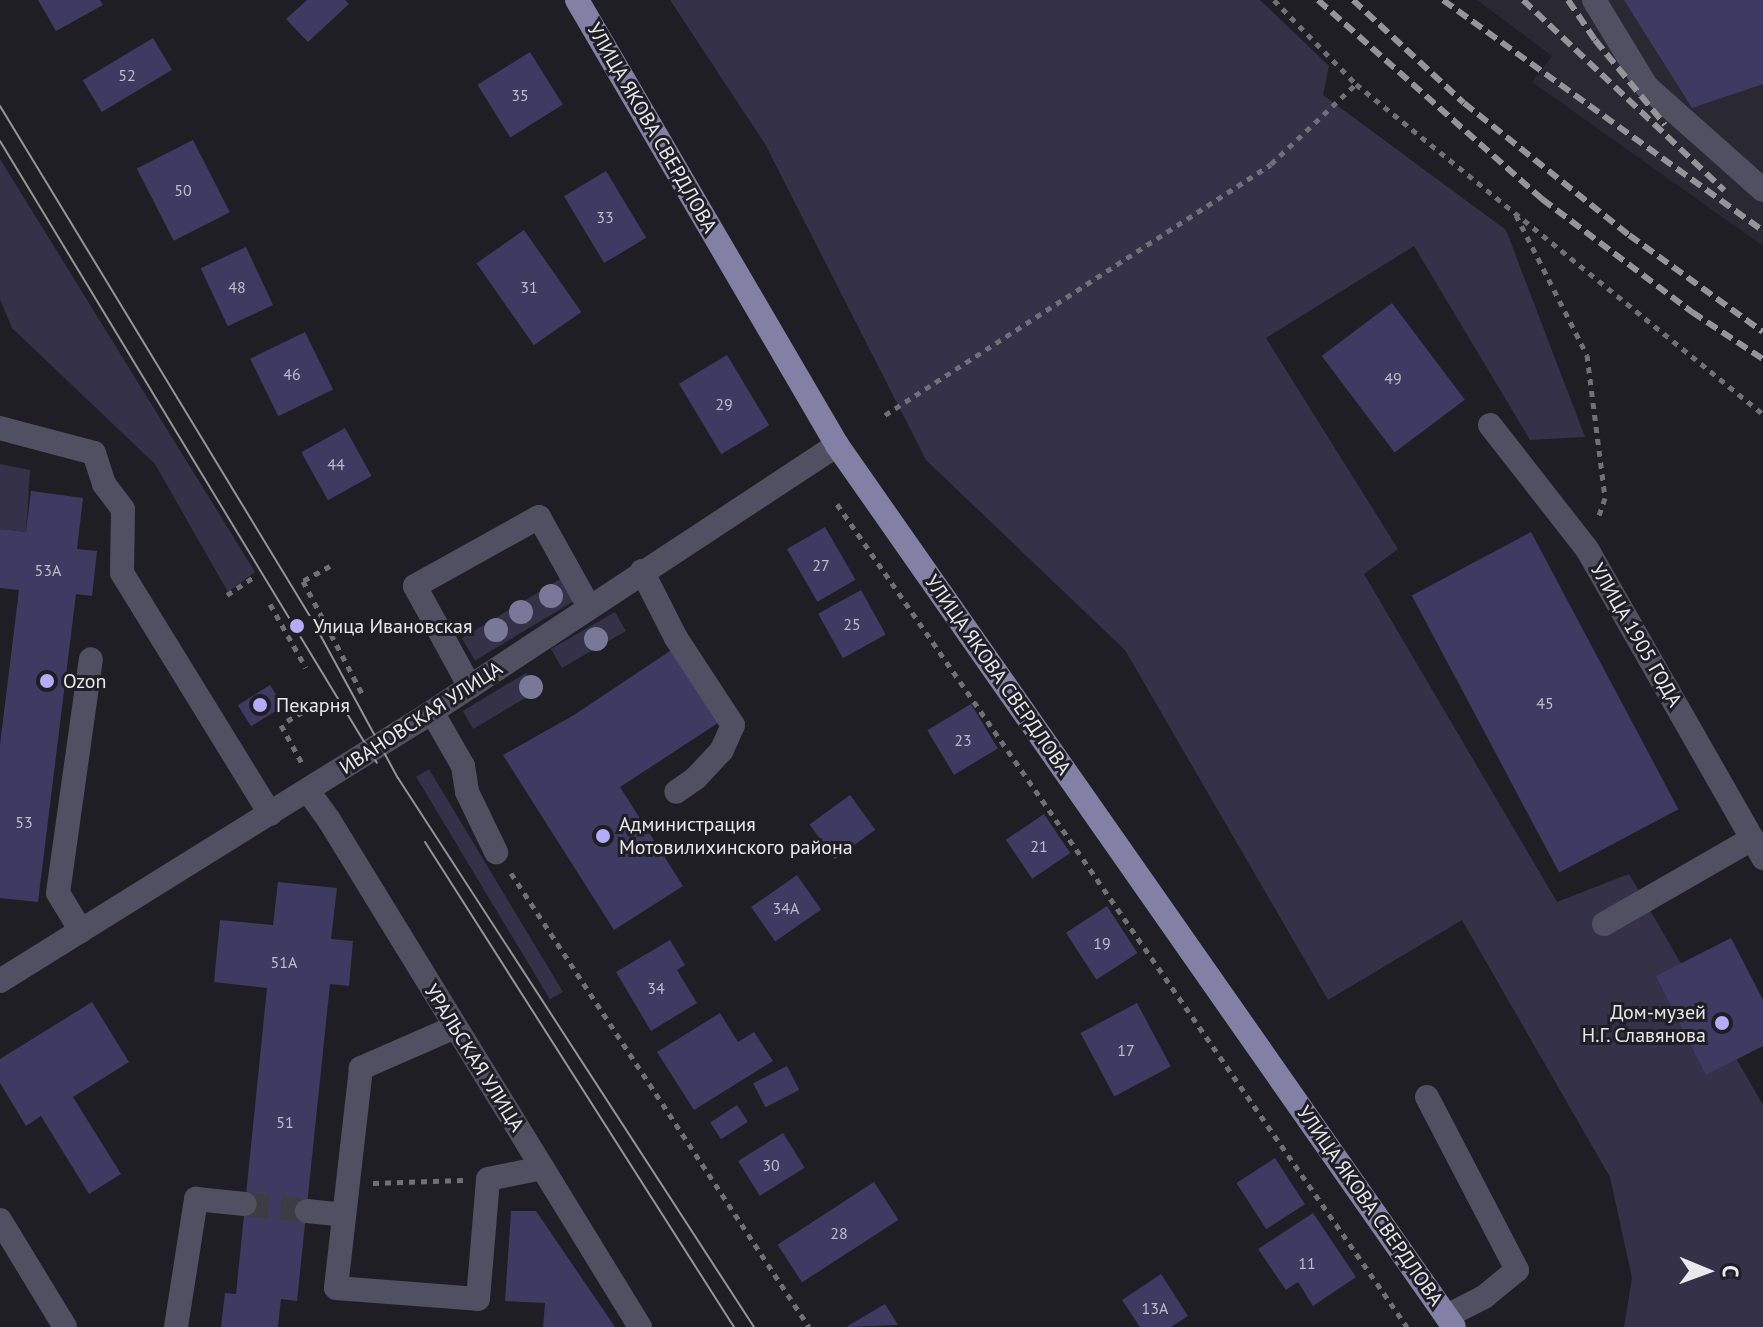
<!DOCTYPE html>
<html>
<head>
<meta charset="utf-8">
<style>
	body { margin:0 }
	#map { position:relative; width:1763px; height:1327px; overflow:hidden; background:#1f1e24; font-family:"PT Sans",sans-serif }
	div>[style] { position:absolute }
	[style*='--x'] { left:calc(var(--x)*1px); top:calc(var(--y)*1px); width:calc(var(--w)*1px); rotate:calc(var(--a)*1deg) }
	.built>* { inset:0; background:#292833 }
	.green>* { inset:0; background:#343149; transform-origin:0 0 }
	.building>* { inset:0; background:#3f3a62; transform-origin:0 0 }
	.minor-tunnel>* { height:24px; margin-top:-12px; transform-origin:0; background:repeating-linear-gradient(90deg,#3d3c42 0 24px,transparent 0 36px) }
	.path>* { height:5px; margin-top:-2.5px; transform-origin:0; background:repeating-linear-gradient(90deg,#717075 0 6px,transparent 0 12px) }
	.minor>* { height:24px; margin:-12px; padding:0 12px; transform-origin:12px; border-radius:12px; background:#515062 }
	.major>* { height:24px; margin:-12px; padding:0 12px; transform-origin:12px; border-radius:12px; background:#8380a6 }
	.tram>* { height:2px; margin:-1px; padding:0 1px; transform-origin:1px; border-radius:1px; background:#959499 }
	.rail>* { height:6px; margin-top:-3px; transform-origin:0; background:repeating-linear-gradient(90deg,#959499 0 12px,transparent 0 18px) }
	.trees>* { width:24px; height:24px; margin:-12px; border-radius:50%; background:#7a7899 }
	.dots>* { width:22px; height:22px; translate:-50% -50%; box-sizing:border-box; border:4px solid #1f1e24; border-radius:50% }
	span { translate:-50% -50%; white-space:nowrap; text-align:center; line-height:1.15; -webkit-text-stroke:6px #1f1e24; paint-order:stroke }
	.number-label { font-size:16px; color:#bebcca }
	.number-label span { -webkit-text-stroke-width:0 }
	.street-label { font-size:20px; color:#e9e8ec }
	.poi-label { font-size:20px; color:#e9e8ec }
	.left { translate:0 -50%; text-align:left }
	.right { translate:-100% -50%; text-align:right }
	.north { position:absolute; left:1667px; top:1231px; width:80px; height:80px; -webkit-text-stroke:6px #1f1e24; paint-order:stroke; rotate:91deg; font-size:22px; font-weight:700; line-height:32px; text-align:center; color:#e9e8ec }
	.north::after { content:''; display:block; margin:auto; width:28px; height:36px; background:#e9e8ec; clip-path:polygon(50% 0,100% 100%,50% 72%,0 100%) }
</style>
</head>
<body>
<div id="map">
	<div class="built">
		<div style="clip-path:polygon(1477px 0,1763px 0,1763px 246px,1532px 82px,1552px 56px)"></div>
	</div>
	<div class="green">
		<div style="clip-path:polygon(670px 0,1260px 0,1329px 66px,1323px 95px,1506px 230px,1585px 437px,1530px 440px,1414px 246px,1266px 338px,1398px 549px,1364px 574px,1557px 902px,1629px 874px,1763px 1105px,1763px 1327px,1624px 1327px,1632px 1278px,1610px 1177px,1462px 920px,1328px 1000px,1125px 650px,926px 460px,765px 144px)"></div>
		<div style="clip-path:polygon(0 159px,255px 572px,228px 592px,155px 464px,12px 328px,0 299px)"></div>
		<div style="clip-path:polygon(0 464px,30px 470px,26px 532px,0 529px)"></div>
		<div style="left:562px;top:578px;width:26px;height:117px;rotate:59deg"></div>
		<div style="left:615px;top:612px;width:22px;height:74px;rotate:60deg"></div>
		<div style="left:526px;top:673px;width:21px;height:74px;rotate:59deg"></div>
		<div style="left:429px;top:769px;width:260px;height:15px;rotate:59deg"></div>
	</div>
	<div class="building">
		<div style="clip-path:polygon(38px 0,100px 0,103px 5px,56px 31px)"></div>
		<div style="clip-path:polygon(307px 0,345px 0,349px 4px,308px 42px,286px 19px)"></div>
		<div style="clip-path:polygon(1624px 0,1763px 0,1763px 84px,1692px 108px)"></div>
		<div style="left:153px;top:38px;width:37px;height:82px;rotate:59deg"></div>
		<div style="left:530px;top:52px;width:62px;height:62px;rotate:58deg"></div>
		<div style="left:193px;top:140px;width:81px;height:63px;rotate:63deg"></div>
		<div style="left:606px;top:171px;width:78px;height:49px;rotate:59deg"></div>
		<div style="left:524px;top:230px;width:100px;height:58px;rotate:55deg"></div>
		<div style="left:246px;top:247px;width:64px;height:50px;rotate:65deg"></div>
		<div style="left:1392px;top:303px;width:121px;height:88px;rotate:53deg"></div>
		<div style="left:305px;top:332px;width:64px;height:61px;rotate:64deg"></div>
		<div style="left:727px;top:355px;width:82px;height:56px;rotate:59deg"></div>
		<div style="left:345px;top:428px;width:55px;height:50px;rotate:61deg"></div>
		<div style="clip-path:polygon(31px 491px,83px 498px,77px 549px,97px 551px,92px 596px,76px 594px,38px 902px,0 898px,0 745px,19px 590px,0 588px,0 529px,26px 532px)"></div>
		<div style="left:825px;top:527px;width:61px;height:44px;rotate:60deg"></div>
		<div style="left:1531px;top:532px;width:314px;height:135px;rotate:62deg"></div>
		<div style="left:861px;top:590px;width:51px;height:49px;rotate:61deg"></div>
		<div style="clip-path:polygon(673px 649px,718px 723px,620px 787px,683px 886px,614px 930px,503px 755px,574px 715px)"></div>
		<div style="left:270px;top:685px;width:25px;height:38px;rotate:58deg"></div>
		<div style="left:971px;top:704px;width:52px;height:51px;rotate:59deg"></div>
		<div style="left:850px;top:795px;width:43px;height:50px;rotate:54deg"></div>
		<div style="left:1044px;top:814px;width:47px;height:46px;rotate:56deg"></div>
		<div style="left:797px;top:875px;width:42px;height:56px;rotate:55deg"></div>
		<div style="clip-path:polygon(278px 882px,337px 888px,331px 939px,353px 941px,349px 986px,330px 984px,297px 1301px,281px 1299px,278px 1327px,221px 1327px,225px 1293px,236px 1294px,267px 988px,214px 982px,220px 920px,273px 925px)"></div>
		<div style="left:1107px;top:906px;width:56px;height:49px;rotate:57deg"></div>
		<div style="clip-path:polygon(1731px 938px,1763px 1000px,1763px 1046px,1706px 1075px,1656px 976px)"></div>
		<div style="clip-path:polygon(670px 940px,685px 965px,677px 970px,697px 1003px,651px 1031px,616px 972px)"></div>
		<div style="clip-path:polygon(92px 1002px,129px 1062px,73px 1097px,121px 1174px,89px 1194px,41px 1116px,26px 1126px,0 1083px,0 1059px)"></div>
		<div style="left:1137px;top:1003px;width:72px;height:64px;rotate:62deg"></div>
		<div style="clip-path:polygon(720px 1013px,738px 1042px,754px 1032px,773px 1061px,694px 1110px,657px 1052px)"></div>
		<div style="left:787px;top:1066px;width:27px;height:38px;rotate:63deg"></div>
		<div style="left:737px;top:1105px;width:20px;height:32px;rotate:57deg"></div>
		<div style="left:783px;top:1133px;width:41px;height:53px;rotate:58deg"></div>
		<div style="left:1275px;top:1158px;width:55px;height:46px;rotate:57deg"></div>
		<div style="left:874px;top:1182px;width:45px;height:115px;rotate:57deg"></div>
		<div style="clip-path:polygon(511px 1211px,536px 1211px,615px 1327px,543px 1327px,545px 1303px,505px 1301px)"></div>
		<div style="clip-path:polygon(1313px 1213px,1356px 1277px,1313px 1306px,1298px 1282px,1286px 1290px,1258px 1249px)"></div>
		<div style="clip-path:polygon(1161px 1274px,1188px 1316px,1171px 1327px,1140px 1327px,1122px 1300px)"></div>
		<div style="clip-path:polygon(885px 1304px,898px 1325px,846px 1327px)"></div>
	</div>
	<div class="minor-tunnel">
		<div style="--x:245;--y:1204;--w:62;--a:6.4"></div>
	</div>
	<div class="path">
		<div style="--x:1274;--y:0;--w:117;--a:45.7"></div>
		<div style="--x:1356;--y:84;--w:524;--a:39.04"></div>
		<div style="--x:1516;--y:215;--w:157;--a:63.1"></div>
		<div style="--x:1587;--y:355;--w:144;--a:82.8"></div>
		<div style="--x:1605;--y:498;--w:21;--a:109"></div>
		<div style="--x:885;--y:415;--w:460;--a:-33"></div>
		<div style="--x:1271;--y:164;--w:117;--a:-43.3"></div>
		<div style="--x:837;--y:504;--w:1001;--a:55.29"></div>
		<div style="--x:330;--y:566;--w:31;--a:151"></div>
		<div style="--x:303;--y:581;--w:131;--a:62.3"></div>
		<div style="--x:227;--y:595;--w:34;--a:-34"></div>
		<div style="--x:270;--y:604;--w:73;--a:60.6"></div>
		<div style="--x:287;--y:721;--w:30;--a:-30"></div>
		<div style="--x:281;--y:725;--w:43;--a:61.1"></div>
		<div style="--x:511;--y:873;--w:543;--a:56.72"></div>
		<div style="--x:373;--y:1183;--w:90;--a:-1.9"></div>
	</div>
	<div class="minor">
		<div style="--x:1594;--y:0;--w:102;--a:58.7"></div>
		<div style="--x:1647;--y:87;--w:155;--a:41.6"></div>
		<div style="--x:1490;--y:425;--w:157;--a:52"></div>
		<div style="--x:1587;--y:549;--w:356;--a:60.3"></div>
		<div style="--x:0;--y:428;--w:97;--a:14.9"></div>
		<div style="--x:94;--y:453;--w:33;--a:72"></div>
		<div style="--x:104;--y:484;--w:31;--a:53"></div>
		<div style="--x:123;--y:509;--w:64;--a:90.9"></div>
		<div style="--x:122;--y:573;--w:283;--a:58.4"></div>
		<div style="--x:642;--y:571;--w:75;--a:63.1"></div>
		<div style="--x:676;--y:638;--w:104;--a:56.8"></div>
		<div style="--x:733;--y:725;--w:27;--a:114"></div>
		<div style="--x:722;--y:750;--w:38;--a:133"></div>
		<div style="--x:696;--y:778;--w:24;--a:145"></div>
		<div style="--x:470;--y:687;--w:115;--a:-118.6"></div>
		<div style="--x:415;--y:586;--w:142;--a:-29.1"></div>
		<div style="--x:539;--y:517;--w:103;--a:60.9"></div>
		<div style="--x:432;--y:712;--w:62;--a:60.1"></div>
		<div style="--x:463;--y:766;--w:26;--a:81"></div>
		<div style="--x:467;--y:792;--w:67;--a:64.2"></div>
		<div style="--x:308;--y:791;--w:36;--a:54"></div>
		<div style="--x:329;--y:820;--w:595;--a:58.47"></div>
		<div style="--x:1604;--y:924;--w:171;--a:-29.9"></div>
		<div style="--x:81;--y:931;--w:44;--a:-121.2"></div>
		<div style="--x:58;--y:893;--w:236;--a:-82"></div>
		<div style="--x:0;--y:981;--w:492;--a:-31.9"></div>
		<div style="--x:418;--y:721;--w:502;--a:-33.37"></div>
		<div style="--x:455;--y:1027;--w:103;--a:156.4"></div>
		<div style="--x:361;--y:1068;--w:221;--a:96.5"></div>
		<div style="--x:336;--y:1288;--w:142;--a:4.4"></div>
		<div style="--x:478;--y:1299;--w:120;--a:-85.2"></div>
		<div style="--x:488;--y:1179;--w:55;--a:-11.5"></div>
		<div style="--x:1427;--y:1097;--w:195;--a:62.5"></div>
		<div style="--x:1517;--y:1270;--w:43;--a:140.7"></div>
		<div style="--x:1484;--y:1297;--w:42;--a:152.8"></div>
		<div style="--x:307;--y:1211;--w:37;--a:6"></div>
		<div style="--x:0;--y:1220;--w:125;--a:58.7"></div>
		<div style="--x:176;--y:1327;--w:130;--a:-81.1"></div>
		<div style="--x:196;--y:1199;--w:49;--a:5.8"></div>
	</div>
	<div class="major">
		<div style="--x:577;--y:0;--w:515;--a:59.7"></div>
		<div style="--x:837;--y:445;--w:1076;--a:55.03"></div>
	</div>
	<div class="tram">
		<div style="--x:0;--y:106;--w:599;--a:58.72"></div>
		<div style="--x:311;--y:618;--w:182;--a:61.5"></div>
		<div style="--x:398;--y:778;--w:654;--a:57.04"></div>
		<div style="--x:0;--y:141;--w:727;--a:58.78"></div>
		<div style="--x:425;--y:842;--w:575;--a:57.5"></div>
	</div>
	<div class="rail">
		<div style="--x:1318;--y:0;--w:300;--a:41.6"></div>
		<div style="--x:1542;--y:199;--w:188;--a:37"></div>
		<div style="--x:1692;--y:312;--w:85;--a:33.5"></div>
		<div style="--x:1353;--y:0;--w:151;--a:42.9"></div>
		<div style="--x:1464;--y:103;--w:211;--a:38.7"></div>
		<div style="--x:1629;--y:235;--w:165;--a:35.9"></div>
		<div style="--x:1443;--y:0;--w:395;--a:35.8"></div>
		<div style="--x:1523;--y:0;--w:277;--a:43.4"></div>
		<div style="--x:1568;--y:0;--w:48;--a:56"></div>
		<div style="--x:1595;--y:40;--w:110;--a:50.5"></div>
	</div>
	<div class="trees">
		<div style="left:551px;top:596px"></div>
		<div style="left:521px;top:612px"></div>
		<div style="left:496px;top:630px"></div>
		<div style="left:596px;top:639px"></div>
		<div style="left:531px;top:687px"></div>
	</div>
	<div class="dots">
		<div style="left:297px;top:626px;background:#b4acf9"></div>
		<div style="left:47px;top:681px;background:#b4acf9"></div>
		<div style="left:260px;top:705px;background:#b4acf9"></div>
		<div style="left:603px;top:836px;background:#b4acf9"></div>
		<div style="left:1722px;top:1023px;background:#b4acf9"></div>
	</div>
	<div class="number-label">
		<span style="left:127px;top:75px">52</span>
		<span style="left:520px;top:95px">35</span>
		<span style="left:183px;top:190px">50</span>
		<span style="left:605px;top:217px">33</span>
		<span style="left:237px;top:287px">48</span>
		<span style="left:529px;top:287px">31</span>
		<span style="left:292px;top:374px">46</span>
		<span style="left:1393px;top:378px">49</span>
		<span style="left:724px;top:404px">29</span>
		<span style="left:336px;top:464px">44</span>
		<span style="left:821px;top:565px">27</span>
		<span style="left:48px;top:570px">53А</span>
		<span style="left:852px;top:624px">25</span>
		<span style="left:1545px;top:703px">45</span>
		<span style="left:963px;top:740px">23</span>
		<span style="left:24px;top:822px">53</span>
		<span style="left:1039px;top:846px">21</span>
		<span style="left:786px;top:908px">34А</span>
		<span style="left:1102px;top:943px">19</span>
		<span style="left:284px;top:962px">51А</span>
		<span style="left:656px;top:988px">34</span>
		<span style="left:1126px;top:1050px">17</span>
		<span style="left:285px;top:1122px">51</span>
		<span style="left:771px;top:1165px">30</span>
		<span style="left:839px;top:1233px">28</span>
		<span style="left:1307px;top:1263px">11</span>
		<span style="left:1155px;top:1308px">13А</span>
	</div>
	<div class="street-label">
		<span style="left:652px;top:128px;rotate:60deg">УЛИЦА ЯКОВА СВЕРДЛОВА</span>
		<span style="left:1636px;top:635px;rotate:60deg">УЛИЦА 1905 ГОДА</span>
		<span style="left:998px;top:675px;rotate:55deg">УЛИЦА ЯКОВА СВЕРДЛОВА</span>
		<span style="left:421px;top:718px;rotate:-33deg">ИВАНОВСКАЯ УЛИЦА</span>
		<span style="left:474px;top:1058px;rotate:58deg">УРАЛЬСКАЯ УЛИЦА</span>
		<span style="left:1370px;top:1206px;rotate:55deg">УЛИЦА ЯКОВА СВЕРДЛОВА</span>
	</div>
	<div class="poi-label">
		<span class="left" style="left:313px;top:626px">Улица Ивановская</span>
		<span class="left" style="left:63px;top:681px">Ozon</span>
		<span class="left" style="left:276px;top:705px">Пекарня</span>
		<span class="left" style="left:619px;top:836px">Администрация<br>Мотовилихинского района</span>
		<span class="right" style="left:1706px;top:1024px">Дом-музей<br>Н.Г. Славянова</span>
	</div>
	<div class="north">С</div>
</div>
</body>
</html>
